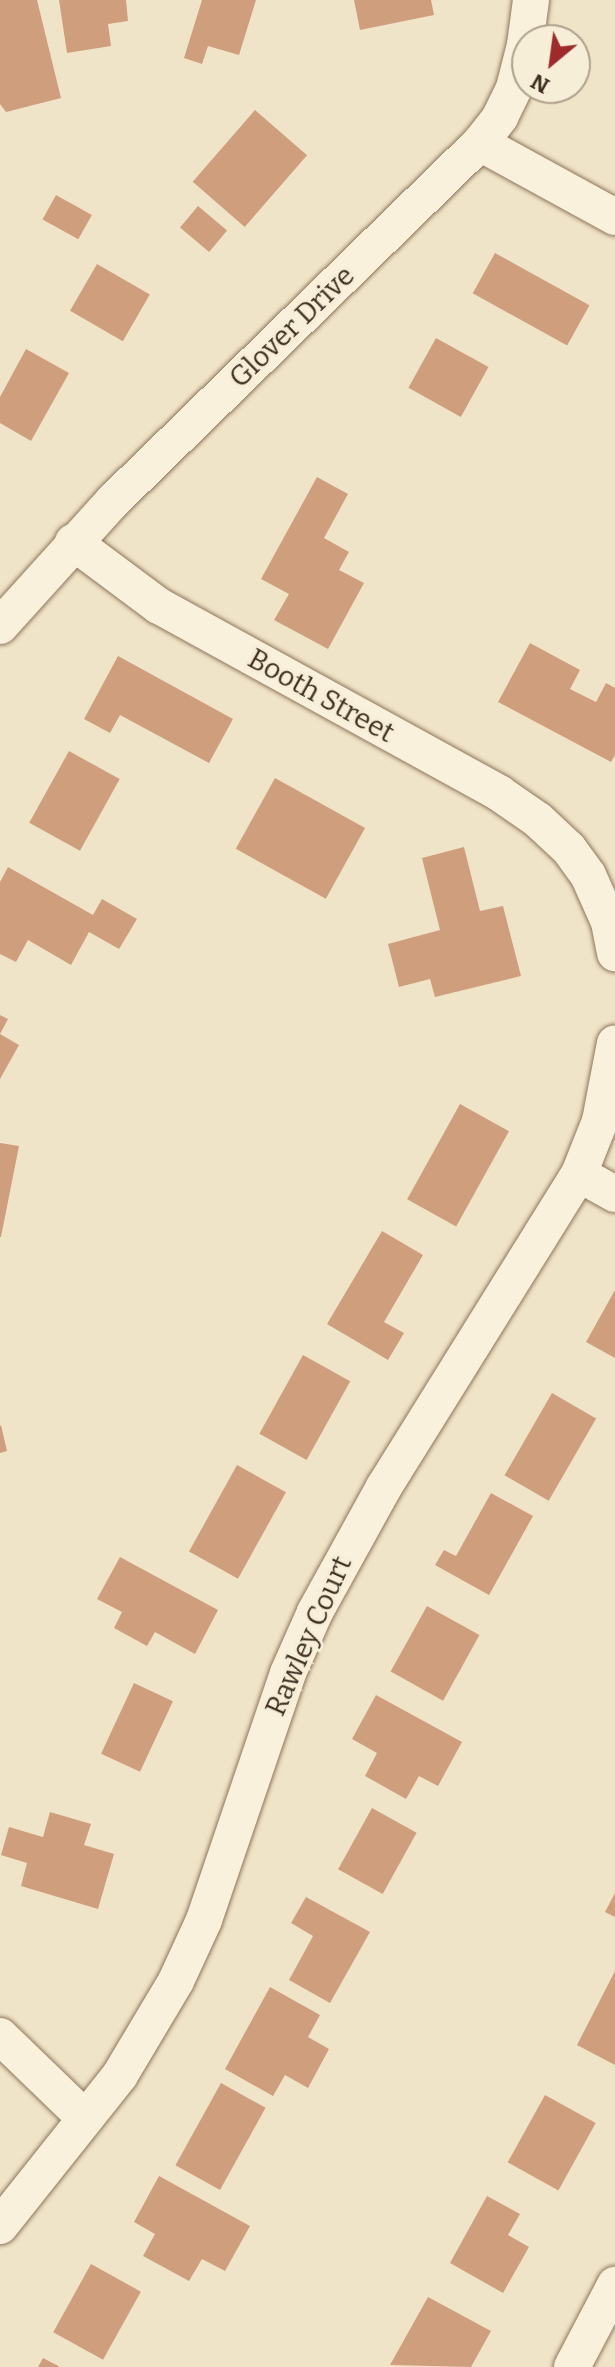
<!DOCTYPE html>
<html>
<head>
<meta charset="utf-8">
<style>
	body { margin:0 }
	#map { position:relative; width:615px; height:2367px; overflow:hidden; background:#f0e4c8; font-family:Bitter,serif }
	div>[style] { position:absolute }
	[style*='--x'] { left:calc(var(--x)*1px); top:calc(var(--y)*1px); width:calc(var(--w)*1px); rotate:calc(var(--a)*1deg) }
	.building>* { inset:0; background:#cf9f7d; transform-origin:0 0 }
	.roads { filter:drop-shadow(0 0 2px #8d765c) drop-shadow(0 0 2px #8d765c) }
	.street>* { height:36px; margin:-18px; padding:0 18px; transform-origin:18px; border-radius:18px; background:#faf1dc }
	span { translate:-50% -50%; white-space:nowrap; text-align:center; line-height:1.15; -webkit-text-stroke:6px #f7eed8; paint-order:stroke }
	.street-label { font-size:28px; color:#3d2e20 }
	.north { position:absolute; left:511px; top:24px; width:80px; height:80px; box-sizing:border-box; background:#f7eed8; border:2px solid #ada18e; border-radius:50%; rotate:209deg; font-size:22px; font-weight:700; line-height:32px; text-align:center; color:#3d2e20 }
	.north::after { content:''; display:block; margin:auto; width:28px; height:36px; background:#9e2a2b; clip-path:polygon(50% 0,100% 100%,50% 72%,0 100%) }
</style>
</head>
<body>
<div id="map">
	<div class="building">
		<div style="clip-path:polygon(0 0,37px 0,61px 98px,6px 112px,0 104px)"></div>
		<div style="clip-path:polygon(59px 0,126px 0,128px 21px,108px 24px,111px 46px,67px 53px)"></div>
		<div style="clip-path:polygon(202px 0,256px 0,239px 55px,208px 46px,202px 64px,184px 58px)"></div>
		<div style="clip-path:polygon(354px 0,431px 0,434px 15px,360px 30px)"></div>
		<div style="left:255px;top:110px;width:69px;height:95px;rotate:41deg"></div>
		<div style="left:56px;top:195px;width:41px;height:28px;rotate:29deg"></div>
		<div style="left:198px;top:206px;width:38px;height:28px;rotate:40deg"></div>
		<div style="left:495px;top:253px;width:108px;height:46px;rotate:29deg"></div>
		<div style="left:97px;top:264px;width:61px;height:54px;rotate:30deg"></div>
		<div style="left:436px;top:338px;width:60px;height:57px;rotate:29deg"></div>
		<div style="clip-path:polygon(26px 349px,69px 373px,31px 441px,0 423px,0 397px)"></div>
		<div style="clip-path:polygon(317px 477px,348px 494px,324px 538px,349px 552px,339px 570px,364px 583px,328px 649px,274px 620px,289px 594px,261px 579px)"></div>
		<div style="clip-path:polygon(530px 643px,580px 670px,570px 689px,596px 702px,606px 683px,615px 688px,615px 755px,611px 762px,498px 702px)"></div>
		<div style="clip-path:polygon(118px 656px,233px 719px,209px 763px,120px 715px,110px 733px,84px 719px)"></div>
		<div style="left:69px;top:751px;width:58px;height:82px;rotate:29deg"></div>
		<div style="left:275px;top:778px;width:103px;height:81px;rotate:29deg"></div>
		<div style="clip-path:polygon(464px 847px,480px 911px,503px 906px,521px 976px,435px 997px,430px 979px,399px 987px,388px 944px,440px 930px,422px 858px)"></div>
		<div style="clip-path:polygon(8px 867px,93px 915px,102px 899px,137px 919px,119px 949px,89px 932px,71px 965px,28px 940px,16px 962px,0 954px,0 882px)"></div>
		<div style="clip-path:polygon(0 1015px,8px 1019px,0 1034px)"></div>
		<div style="clip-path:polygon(0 1034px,19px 1045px,0 1079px)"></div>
		<div style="left:460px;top:1104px;width:56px;height:109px;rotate:29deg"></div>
		<div style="clip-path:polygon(0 1143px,19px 1146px,1px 1237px,0 1237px)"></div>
		<div style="clip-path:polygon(382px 1231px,423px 1255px,384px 1322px,404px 1333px,388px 1360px,327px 1324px)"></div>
		<div style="clip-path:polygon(615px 1290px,615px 1358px,586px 1342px)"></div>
		<div style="left:303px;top:1355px;width:54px;height:90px;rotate:29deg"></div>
		<div style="left:552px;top:1393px;width:51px;height:95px;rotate:30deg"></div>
		<div style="clip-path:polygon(1px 1425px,7px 1451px,0 1453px,0 1426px)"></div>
		<div style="left:237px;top:1465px;width:56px;height:99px;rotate:29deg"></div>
		<div style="clip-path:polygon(491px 1493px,533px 1516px,489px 1595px,435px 1565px,444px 1550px,456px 1556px)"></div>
		<div style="clip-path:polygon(120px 1557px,218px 1610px,195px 1654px,155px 1632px,147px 1646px,114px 1628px,122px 1612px,97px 1599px)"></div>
		<div style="left:427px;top:1606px;width:60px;height:75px;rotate:29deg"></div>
		<div style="left:134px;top:1683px;width:43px;height:78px;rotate:25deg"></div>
		<div style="clip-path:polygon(376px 1695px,462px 1742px,438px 1786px,419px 1776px,406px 1799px,365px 1776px,377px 1753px,352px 1739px)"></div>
		<div style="left:372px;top:1808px;width:51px;height:70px;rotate:29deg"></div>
		<div style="clip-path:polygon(50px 1812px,91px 1824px,84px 1845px,114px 1854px,98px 1909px,21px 1886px,27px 1863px,1px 1855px,9px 1827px,43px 1837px)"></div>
		<div style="clip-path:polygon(615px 1893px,615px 1917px,605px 1912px)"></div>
		<div style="clip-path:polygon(306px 1897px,370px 1932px,330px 2003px,289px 1980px,313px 1936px,291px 1923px)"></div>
		<div style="clip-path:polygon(615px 1971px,615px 2065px,577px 2045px)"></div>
		<div style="clip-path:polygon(270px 1987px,320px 2015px,308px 2037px,329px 2049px,308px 2088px,285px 2075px,273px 2096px,225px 2069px)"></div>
		<div style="left:221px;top:2083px;width:51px;height:94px;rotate:29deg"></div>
		<div style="left:545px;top:2095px;width:58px;height:77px;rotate:29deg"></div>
		<div style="clip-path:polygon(159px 2176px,250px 2226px,225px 2271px,202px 2259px,189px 2281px,143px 2256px,155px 2234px,134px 2222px)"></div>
		<div style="clip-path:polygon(487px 2196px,520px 2214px,508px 2235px,529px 2247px,503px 2293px,450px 2263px)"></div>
		<div style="left:91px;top:2264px;width:57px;height:78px;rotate:29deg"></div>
		<div style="clip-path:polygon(428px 2297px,491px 2331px,471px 2367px,390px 2365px)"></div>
		<div style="clip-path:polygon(43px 2358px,60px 2367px,38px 2367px)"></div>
	</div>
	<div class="roads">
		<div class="street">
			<div style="--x:480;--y:143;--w:154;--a:28.7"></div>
			<div style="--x:73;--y:542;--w:107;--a:36.7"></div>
			<div style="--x:159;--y:606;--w:388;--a:28.8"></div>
			<div style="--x:499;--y:793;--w:47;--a:34.7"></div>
			<div style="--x:538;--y:820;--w:42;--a:43.1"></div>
			<div style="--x:569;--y:849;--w:32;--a:54"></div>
			<div style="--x:588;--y:875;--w:51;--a:65.9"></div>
			<div style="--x:609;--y:922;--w:32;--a:79"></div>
			<div style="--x:0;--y:626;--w:169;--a:-47.9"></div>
			<div style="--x:113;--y:501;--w:513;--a:-44.29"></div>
			<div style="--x:480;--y:143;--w:33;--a:-52"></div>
			<div style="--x:500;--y:117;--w:32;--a:-64"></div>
			<div style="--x:514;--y:88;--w:44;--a:-75.7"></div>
			<div style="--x:525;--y:45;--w:45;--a:-82.4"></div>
			<div style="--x:579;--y:1174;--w:41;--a:29.1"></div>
			<div style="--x:0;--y:2036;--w:118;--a:44"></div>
			<div style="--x:0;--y:2226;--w:193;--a:-51.5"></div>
			<div style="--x:120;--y:2075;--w:109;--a:-59.2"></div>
			<div style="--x:176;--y:1981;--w:67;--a:-65.3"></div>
			<div style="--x:204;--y:1920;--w:261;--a:-71.2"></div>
			<div style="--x:288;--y:1673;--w:67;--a:-66.1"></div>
			<div style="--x:315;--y:1612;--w:143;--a:-61.1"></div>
			<div style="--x:384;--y:1487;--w:369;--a:-58.1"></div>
			<div style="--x:579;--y:1174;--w:57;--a:-68.4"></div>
			<div style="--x:600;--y:1121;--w:79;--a:-79.1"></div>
			<div style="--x:572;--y:2367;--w:93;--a:-62.3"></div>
		</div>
	</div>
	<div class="street-label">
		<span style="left:292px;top:327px;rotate:-44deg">Glover Drive</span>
		<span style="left:321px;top:696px;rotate:29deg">Booth Street</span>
		<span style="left:309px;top:1636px;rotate:-66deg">Rawley Court</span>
	</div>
	<div class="north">N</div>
</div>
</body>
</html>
